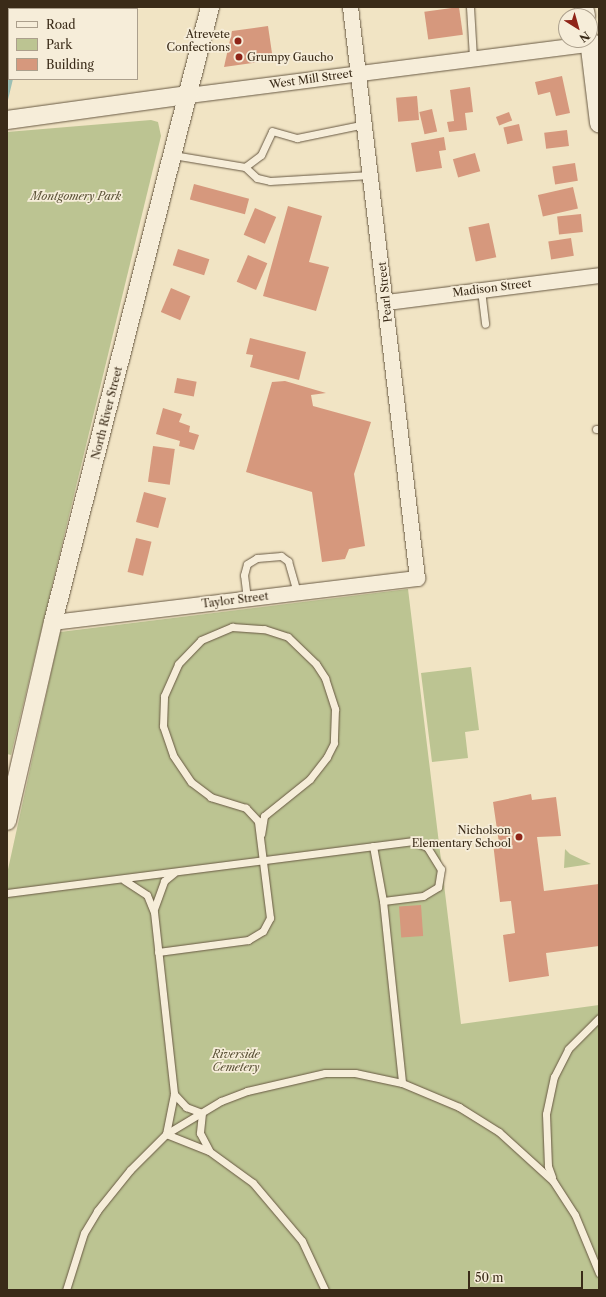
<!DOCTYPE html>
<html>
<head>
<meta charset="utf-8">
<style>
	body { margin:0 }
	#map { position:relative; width:606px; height:1297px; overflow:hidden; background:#f1e4c4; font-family:"Libre Caslon Text",serif }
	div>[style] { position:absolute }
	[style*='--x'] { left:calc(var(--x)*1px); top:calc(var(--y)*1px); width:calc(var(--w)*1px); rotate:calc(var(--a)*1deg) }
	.green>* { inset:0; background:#bcc492 }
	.water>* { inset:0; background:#9bbfb4 }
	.building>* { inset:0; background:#d6987d; transform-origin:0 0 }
	.roads { filter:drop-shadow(0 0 1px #685943) drop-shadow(0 0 1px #685943) }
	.service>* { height:7px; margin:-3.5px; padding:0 3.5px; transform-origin:3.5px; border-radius:3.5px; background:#f6edd9 }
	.minor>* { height:15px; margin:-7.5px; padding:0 7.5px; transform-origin:7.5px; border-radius:7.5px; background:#f6edd9 }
	.tertiary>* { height:18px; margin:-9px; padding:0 9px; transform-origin:9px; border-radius:9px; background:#f6edd9 }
	.dots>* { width:11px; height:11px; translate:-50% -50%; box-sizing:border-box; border:2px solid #f6edd9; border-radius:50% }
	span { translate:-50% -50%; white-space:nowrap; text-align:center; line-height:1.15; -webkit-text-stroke:3.5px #f6edd9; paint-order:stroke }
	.poi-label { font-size:11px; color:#3a2b18 }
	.right { translate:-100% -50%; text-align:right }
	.left { translate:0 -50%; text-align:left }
	.street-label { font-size:11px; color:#3a2b18 }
	.park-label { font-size:11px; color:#5a5136; font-style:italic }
	.frame { position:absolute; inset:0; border:8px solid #3a2b18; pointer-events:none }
	.legend { position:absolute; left:8px; top:8px; width:130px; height:72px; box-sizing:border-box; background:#f6edd9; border:1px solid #ab9f8c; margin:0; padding:5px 7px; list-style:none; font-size:12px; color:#3a2b18 }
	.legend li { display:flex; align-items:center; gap:8px; height:20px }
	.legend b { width:20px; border:1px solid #ab9f8c }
	.north { position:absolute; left:558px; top:8px; width:40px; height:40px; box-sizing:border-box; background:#f6edd9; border:1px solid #ab9f8c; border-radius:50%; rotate:143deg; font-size:11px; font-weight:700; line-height:16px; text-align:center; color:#3a2b18 }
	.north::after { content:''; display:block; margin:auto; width:14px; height:18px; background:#8f2418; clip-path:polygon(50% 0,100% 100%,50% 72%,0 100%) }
	.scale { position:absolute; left:468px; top:1271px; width:115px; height:18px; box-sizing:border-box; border:2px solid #3a2b18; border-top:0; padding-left:5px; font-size:12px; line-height:14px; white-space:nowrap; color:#3a2b18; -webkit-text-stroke:3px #f6edd9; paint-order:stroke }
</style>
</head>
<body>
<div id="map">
	<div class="green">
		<div style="clip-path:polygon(151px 120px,158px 122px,161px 136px,11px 755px,7px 754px,7px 132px)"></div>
		<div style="clip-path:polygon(408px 589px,461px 1024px,599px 1005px,599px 1290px,7px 1290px,7px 874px,60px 632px)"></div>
		<div style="clip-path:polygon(471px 667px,479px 730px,465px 732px,468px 758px,432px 762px,421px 673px)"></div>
		<div style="clip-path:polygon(565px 849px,570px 854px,591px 864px,564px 868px)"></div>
	</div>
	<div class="water">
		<div style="clip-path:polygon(7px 7px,30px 7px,9px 9px,9px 79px,13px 79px,7px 104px)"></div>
	</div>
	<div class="building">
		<div style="left:459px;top:7px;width:28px;height:35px;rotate:82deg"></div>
		<div style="clip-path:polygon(268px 26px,273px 60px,224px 67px,232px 31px)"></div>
		<div style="clip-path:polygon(562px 76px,570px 113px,556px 116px,550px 92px,538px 95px,535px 82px)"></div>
		<div style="clip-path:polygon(470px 87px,473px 112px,465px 113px,467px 130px,449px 132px,447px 122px,454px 121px,450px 90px)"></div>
		<div style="left:417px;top:96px;width:24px;height:21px;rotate:85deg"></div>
		<div style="left:432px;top:109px;width:23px;height:13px;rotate:77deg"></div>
		<div style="left:509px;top:112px;width:9px;height:14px;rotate:69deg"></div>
		<div style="left:519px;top:124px;width:17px;height:16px;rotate:77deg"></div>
		<div style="left:567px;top:130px;width:16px;height:23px;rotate:83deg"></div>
		<div style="clip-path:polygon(444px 137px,446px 150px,439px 151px,442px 168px,416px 172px,411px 143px)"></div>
		<div style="left:475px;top:153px;width:19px;height:23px;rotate:74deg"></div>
		<div style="left:575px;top:163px;width:18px;height:23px;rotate:81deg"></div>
		<div style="left:194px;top:184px;width:57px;height:16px;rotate:15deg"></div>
		<div style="left:573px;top:187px;width:22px;height:36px;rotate:77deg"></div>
		<div style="clip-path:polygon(288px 206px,322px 216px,309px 262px,329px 267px,316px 311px,263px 296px)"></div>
		<div style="left:255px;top:208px;width:23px;height:29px;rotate:23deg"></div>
		<div style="left:581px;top:214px;width:18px;height:24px;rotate:84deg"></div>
		<div style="left:489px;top:223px;width:35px;height:21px;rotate:78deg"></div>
		<div style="left:571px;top:238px;width:18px;height:23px;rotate:81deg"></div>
		<div style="left:178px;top:249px;width:33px;height:17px;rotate:18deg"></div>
		<div style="left:248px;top:255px;width:21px;height:29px;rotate:23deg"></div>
		<div style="left:171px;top:288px;width:21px;height:26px;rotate:23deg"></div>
		<div style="clip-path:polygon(250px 338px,306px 352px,299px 380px,250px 367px,253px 355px,246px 354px)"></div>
		<div style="left:177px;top:378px;width:20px;height:15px;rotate:11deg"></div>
		<div style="clip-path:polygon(285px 381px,326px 393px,311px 395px,313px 406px,371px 422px,354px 474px,365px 546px,349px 549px,345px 559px,322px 562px,312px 492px,246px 472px,272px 382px)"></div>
		<div style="clip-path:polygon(163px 408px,182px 414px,179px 422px,190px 426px,189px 432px,199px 435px,194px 450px,179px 446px,180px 441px,156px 434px)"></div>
		<div style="left:153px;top:446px;width:22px;height:36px;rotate:8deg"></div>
		<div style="left:144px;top:492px;width:23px;height:31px;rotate:15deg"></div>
		<div style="left:136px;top:538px;width:16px;height:35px;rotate:14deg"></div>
		<div style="clip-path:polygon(531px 794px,532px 800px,556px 797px,561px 836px,537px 837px,544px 891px,599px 884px,599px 946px,546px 953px,549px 976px,509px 982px,503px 935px,515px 933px,511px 901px,500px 902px,493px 843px,499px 843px,493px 802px)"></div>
		<div style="left:421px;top:905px;width:31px;height:22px;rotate:86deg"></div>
	</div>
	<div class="roads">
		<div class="service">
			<div style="--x:470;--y:7;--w:51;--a:86.6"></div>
			<div style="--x:173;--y:155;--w:73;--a:9.5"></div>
			<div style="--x:245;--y:167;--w:20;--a:-37"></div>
			<div style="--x:261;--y:155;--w:26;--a:-65"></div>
			<div style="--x:272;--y:131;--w:26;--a:16"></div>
			<div style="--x:297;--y:138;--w:69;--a:-11.6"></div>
			<div style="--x:245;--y:167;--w:16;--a:43"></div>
			<div style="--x:257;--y:178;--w:13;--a:13"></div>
			<div style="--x:270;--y:181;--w:100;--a:-3.4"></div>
			<div style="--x:481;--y:290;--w:34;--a:83"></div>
			<div style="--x:596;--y:429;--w:3;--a:0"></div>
			<div style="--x:247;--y:599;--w:24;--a:-97"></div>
			<div style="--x:244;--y:575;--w:11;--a:-75"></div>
			<div style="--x:247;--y:564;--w:12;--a:-31"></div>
			<div style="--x:257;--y:558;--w:24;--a:-5"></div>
			<div style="--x:281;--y:556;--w:9;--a:36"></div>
			<div style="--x:288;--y:561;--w:33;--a:74"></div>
			<div style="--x:373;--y:846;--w:56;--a:79.7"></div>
			<div style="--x:383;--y:901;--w:183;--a:84"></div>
			<div style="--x:124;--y:880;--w:27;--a:33"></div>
			<div style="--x:147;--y:895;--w:18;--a:68"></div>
			<div style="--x:154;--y:912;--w:183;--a:83.7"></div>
			<div style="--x:174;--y:1094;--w:41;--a:101.3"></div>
			<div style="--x:166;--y:1134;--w:46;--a:21.6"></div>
			<div style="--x:209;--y:1151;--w:54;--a:36"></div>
			<div style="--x:253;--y:1183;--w:76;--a:49.8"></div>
			<div style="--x:302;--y:1241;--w:54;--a:64.9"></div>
			<div style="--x:7;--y:893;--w:408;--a:-7.3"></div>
			<div style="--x:412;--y:841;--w:16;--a:22"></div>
			<div style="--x:427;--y:847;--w:26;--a:58"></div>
			<div style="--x:441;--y:869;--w:18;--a:99"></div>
			<div style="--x:438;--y:887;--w:17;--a:149"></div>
			<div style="--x:423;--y:896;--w:40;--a:172.9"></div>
			<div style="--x:154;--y:909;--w:30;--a:-70"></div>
			<div style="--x:164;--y:881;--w:13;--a:-39"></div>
			<div style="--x:158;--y:952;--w:91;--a:-7.6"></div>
			<div style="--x:248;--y:940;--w:17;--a:-31"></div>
			<div style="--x:263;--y:931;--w:15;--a:-62"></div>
			<div style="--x:270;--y:918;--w:98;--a:-97.1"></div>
			<div style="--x:258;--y:821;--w:18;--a:-133"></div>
			<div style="--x:246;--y:808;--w:37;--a:-163"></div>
			<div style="--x:211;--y:797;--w:25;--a:-143"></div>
			<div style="--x:191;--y:782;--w:32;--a:-124"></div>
			<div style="--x:173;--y:755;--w:31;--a:-109"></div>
			<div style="--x:163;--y:726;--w:30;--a:-88"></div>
			<div style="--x:164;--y:696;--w:35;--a:-66"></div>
			<div style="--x:178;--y:664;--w:33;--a:-46"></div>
			<div style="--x:201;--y:640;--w:34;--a:-23"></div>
			<div style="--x:232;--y:627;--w:32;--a:4"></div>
			<div style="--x:264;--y:629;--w:25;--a:18"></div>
			<div style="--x:288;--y:637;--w:39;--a:44"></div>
			<div style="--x:316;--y:664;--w:17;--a:57"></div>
			<div style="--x:325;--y:678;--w:33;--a:72"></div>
			<div style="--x:335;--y:709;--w:34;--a:92"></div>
			<div style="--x:334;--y:743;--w:16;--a:117"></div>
			<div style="--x:327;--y:757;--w:28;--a:128"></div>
			<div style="--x:310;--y:779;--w:59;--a:141.2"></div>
			<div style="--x:264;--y:816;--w:18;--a:99"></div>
			<div style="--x:174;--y:1094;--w:18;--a:47"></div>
			<div style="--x:186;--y:1107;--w:17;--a:21"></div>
			<div style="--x:202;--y:1113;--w:20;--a:96"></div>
			<div style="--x:200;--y:1133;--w:19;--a:62"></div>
			<div style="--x:552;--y:1177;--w:12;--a:-110"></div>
			<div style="--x:548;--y:1166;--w:52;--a:-92.2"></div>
			<div style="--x:546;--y:1114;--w:38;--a:-78"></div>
			<div style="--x:554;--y:1077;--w:31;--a:-63"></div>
			<div style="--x:568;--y:1049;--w:44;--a:-45"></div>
			<div style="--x:66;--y:1290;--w:60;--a:-72.5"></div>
			<div style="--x:84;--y:1233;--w:26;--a:-59"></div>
			<div style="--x:97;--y:1211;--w:53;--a:-51.2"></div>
			<div style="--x:130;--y:1170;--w:51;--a:-45"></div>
			<div style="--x:166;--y:1134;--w:64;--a:-31"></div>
			<div style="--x:221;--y:1101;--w:28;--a:-21"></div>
			<div style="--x:247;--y:1091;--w:80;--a:-13"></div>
			<div style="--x:325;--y:1073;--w:30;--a:0"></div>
			<div style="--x:355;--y:1073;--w:48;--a:12"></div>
			<div style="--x:402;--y:1083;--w:62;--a:22.8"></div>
			<div style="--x:459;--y:1107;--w:47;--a:32"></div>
			<div style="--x:499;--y:1132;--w:73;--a:42.2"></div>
			<div style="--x:553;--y:1181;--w:40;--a:57.1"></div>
			<div style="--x:575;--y:1215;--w:63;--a:67.5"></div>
		</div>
		<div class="minor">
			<div style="--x:188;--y:95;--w:414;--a:-7.3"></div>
			<div style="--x:386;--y:302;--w:215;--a:-7.2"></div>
			<div style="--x:53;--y:622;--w:367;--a:-6.9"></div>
			<div style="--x:417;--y:578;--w:575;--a:-96.69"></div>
		</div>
		<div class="tertiary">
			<div style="--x:584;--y:7;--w:9;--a:77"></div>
			<div style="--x:589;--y:40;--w:84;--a:83.1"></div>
			<div style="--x:7;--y:120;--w:183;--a:-7.9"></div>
			<div style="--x:7;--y:821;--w:204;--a:-77"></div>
			<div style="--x:53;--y:622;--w:635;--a:-75.68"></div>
		</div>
	</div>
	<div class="dots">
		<div style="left:238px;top:41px;background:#8f2418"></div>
		<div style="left:239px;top:57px;background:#8f2418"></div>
		<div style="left:519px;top:837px;background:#8f2418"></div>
	</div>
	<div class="poi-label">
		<span class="right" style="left:230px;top:41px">Atrevete<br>Confections</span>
		<span class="left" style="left:247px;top:57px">Grumpy Gaucho</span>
		<span class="right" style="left:511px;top:837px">Nicholson<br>Elementary School</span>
	</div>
	<div class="street-label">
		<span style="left:311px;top:79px;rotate:-8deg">West Mill Street</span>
		<span style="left:492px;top:288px;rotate:-7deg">Madison Street</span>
		<span style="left:385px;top:292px;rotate:-96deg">Pearl Street</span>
		<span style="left:107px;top:413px;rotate:-76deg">North River Street</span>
		<span style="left:235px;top:600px;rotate:-7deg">Taylor Street</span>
	</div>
	<div class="park-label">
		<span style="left:76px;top:196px">Montgomery Park</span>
		<span style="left:236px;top:1061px">Riverside<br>Cemetery</span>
	</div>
	<div class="frame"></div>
	<ul class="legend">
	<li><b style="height:5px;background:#f6edd9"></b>Road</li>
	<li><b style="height:11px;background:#bcc492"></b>Park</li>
	<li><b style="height:11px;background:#d6987d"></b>Building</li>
	</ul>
	<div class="north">N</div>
	<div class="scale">50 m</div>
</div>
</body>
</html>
